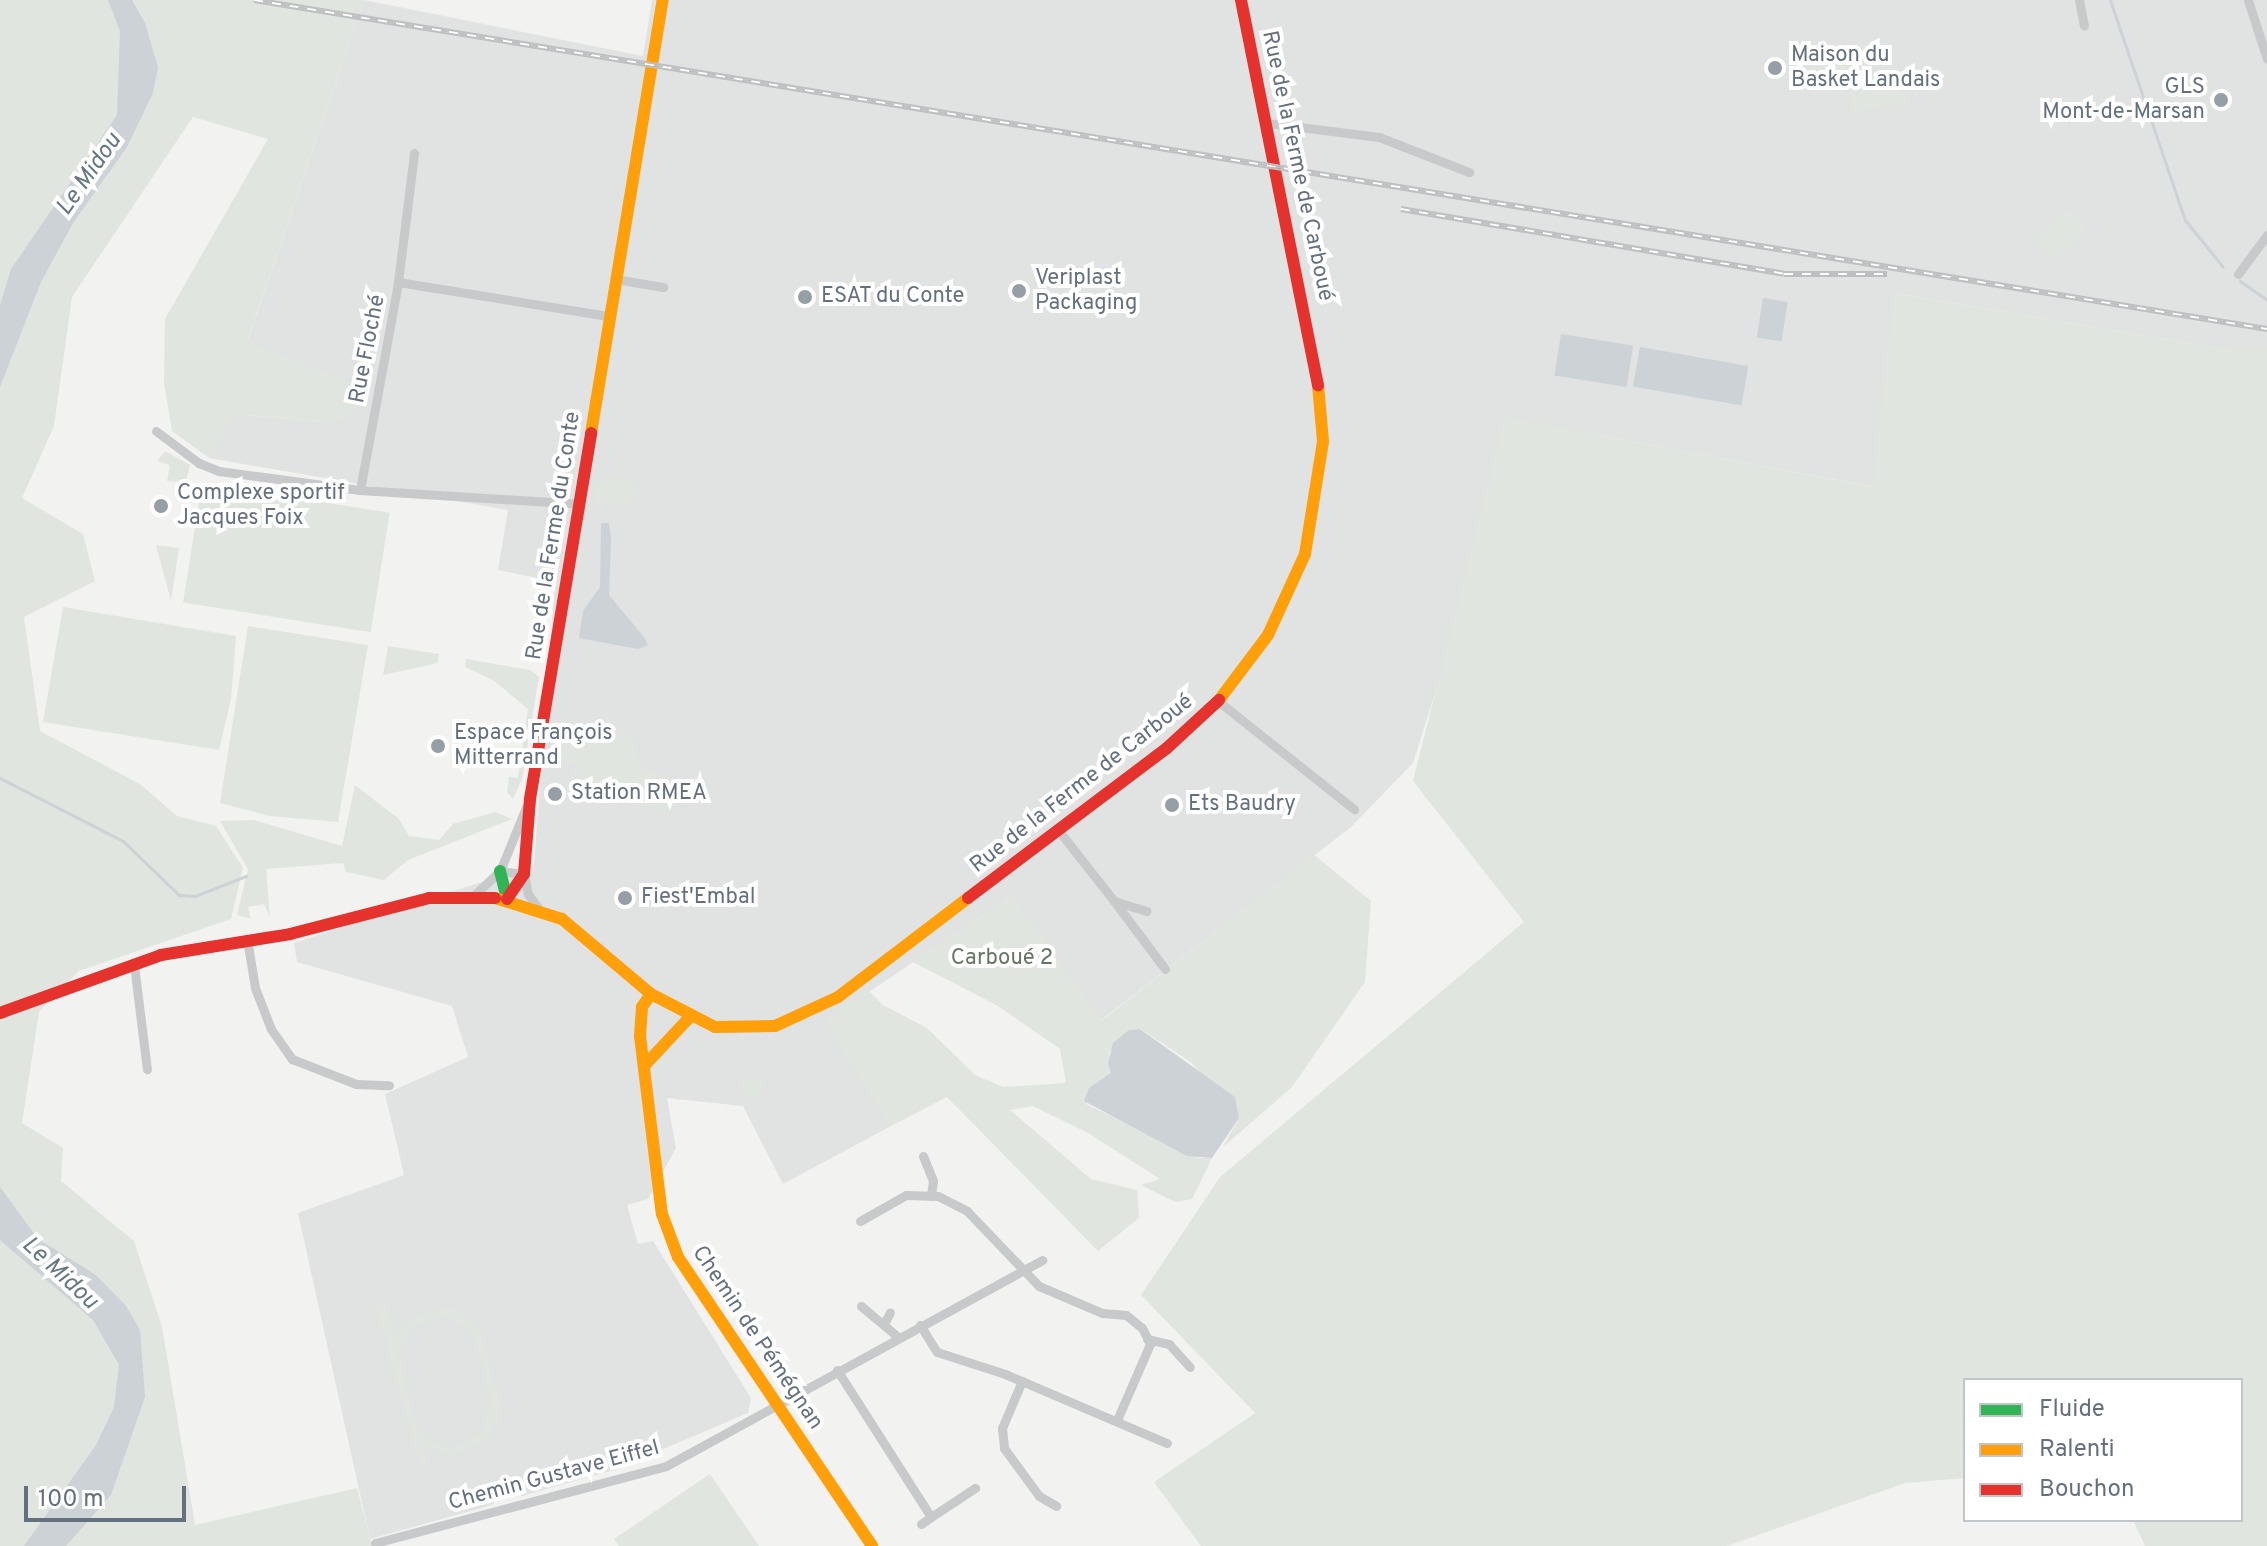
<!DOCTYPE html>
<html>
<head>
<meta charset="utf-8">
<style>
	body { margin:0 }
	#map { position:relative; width:2267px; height:1546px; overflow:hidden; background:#f2f2f1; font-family:Overpass,sans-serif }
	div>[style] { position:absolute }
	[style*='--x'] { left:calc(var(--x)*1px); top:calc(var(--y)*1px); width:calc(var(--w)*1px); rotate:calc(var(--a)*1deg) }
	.built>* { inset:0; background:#e1e2e2 }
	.green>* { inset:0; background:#e1e5df; transform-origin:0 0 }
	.round { border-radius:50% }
	.water>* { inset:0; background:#ccd2d6; transform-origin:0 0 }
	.stream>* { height:3px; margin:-1.5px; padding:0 1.5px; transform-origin:1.5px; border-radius:1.5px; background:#ccd2d6 }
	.street>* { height:9px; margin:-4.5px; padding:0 4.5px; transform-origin:4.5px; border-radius:4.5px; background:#c8c9ca }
	.fast>* { height:12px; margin:-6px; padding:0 6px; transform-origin:6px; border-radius:6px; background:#30b455 }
	.slow>* { height:12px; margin:-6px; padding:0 6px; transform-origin:6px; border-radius:6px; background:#ff9f0a }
	.jam>* { height:12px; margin:-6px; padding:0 6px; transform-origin:6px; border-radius:6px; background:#e5322d }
	.rail>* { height:6px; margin-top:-3px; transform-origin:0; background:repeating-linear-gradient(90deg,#fff 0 9px,#bebfc1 0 18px); box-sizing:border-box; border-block:2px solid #bebfc1 }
	.dots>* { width:22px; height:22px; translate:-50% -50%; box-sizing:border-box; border:4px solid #fff; border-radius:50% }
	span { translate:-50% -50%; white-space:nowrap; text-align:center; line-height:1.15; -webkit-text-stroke:8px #fff; paint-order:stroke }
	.poi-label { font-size:22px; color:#65707e }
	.left { translate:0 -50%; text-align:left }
	.right { translate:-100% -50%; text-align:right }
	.street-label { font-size:22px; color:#65707e }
	.park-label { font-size:22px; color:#647663 }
	.water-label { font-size:24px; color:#657783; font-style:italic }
	.legend { position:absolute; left:1963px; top:1378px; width:280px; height:144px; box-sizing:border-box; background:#fff; border:2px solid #c1c6cb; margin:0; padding:10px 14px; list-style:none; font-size:24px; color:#65707e }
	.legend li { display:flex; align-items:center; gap:16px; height:40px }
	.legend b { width:40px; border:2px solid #c1c6cb }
	.scale { position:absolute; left:24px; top:1486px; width:162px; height:36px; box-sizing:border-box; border:4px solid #65707e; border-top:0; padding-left:10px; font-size:24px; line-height:28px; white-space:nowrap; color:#65707e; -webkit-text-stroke:6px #fff; paint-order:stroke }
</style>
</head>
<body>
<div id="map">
	<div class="built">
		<div style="clip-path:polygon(364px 0,643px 56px,652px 0,2267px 0,2267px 350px,2229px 350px,1895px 293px,1874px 487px,1600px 435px,1441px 674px,1413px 763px,1351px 827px,1101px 1020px,1011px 896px,826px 1021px,891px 1126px,783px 1184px,743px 1106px,667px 1098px,676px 1148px,648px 1199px,627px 1205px,638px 1244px,653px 1241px,751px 1398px,748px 1413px,614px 1470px,522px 1496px,516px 1491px,502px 1495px,492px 1505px,370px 1539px,298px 1213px,404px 1175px,385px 1094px,468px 1057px,452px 1006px,297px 962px,294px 943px,534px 865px,555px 582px,498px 570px,508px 510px,209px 458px,234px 414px,334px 423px,357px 385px,247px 343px)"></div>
	</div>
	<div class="green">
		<div style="clip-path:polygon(0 0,364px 0,247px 342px,358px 385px,358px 409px,334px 423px,235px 414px,209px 458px,172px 431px,164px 383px,165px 319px,268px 139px,193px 117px,72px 297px,54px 426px,22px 498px,83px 534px,95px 581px,24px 617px,40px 731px,140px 784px,177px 816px,216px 826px,243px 868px,231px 919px,79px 971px,39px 1012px,22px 1123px,63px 1148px,61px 1181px,134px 1241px,162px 1327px,195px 1525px,357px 1488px,372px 1546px,0 1546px)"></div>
		<div style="left:1863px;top:45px;width:31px;height:55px;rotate:81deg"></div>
		<div style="left:1903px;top:72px;width:31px;height:55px;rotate:81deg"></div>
		<div style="left:2069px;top:209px;width:28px;height:46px;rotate:51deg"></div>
		<div style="clip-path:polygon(1894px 293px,2229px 350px,2267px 350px,2267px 1546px,2145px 1546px,2133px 1520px,2241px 1520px,2241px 1380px,1965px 1380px,1965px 1478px,1905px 1483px,1727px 1546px,1201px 1546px,1154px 1482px,1255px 1413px,1141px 1295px,1220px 1177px,1524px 922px,1413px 781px,1505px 417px,1873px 487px)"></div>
		<div style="clip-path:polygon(165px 451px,190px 465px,186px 482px,167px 481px,170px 465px,157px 461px)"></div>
		<div style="clip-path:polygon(610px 477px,631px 481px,640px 491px,620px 507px,608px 499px,598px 507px,593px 487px)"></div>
		<div style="left:202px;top:483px;width:190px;height:121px;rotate:9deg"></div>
		<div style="clip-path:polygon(156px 545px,179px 548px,171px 601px)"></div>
		<div style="clip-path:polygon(63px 607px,236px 636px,231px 699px,219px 750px,43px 722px)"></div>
		<div style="clip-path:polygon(248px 626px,368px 645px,338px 822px,270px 816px,220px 803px)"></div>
		<div style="clip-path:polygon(388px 646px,439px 654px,438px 663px,383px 675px)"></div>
		<div style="clip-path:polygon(466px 659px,530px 670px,539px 677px,522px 779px,513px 799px,507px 792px,509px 777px,518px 778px,528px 709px,493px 680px,465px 667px)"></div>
		<div style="clip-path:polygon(554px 722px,629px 733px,643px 768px,681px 785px,678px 811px,573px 793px,576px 764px,548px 760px)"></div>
		<div style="clip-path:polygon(355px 785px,399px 819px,409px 836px,439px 840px,453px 824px,495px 812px,512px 819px,408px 860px,384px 880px,346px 872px,343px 863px,266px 869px,270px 917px,264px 904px,248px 907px,251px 919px,237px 915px,248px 869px,220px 821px,254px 820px,342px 846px)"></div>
		<div style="clip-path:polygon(1314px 855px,1371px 901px,1365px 982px,1292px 1087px,1223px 1147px,1239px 1118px,1192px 1063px,1141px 1029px,1129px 1030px,1109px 1053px,1111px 1073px,1086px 1104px,1199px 1158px,1212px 1158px,1192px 1199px,1175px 1202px,1141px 1185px,1160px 1179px,1088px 1133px,1033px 1106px,1010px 1110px,1091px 1179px,1137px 1190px,1139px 1218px,1098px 1251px,947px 1097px,891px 1126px,825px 1021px,869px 991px,883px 1005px,927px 1028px,975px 1075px,1003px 1087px,1066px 1083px,1060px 1049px,998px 1006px,913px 962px,1011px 896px,1102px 1020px)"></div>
		<div class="round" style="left:742px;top:1077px;width:20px;height:20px"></div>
		<div style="clip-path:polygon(evenodd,385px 1305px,395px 1338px,409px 1319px,446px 1308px,458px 1311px,479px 1331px,500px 1404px,499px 1419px,485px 1442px,450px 1455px,422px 1443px,428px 1466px,421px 1468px,377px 1307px,385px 1305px,448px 1316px,468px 1329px,477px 1343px,492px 1401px,483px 1433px,451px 1448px,436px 1444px,416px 1425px,398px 1354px,414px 1324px,448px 1316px)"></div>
		<div style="clip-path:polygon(710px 1474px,759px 1546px,619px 1546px,614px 1539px)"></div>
	</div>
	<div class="water">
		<div style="clip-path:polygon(108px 0,132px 0,145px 23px,158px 67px,153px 93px,127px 147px,73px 223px,41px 282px,0 387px,0 305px,11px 269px,117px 115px,120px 31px)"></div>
		<div style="left:1763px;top:298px;width:25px;height:40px;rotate:9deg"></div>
		<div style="left:1561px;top:334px;width:73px;height:42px;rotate:9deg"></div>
		<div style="left:1640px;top:347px;width:110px;height:40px;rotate:10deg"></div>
		<div style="clip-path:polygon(601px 523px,609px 523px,611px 539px,609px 595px,644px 637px,648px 645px,638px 649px,579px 638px,583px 611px,600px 587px)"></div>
		<div style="clip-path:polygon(1140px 1029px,1235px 1097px,1239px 1118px,1212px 1158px,1187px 1156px,1084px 1101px,1089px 1088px,1111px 1073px,1108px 1063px,1113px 1043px,1129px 1030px)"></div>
		<div style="clip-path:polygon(0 1187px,38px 1239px,96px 1275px,126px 1306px,140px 1330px,145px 1397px,111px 1495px,66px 1546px,24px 1546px,96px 1445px,114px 1407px,119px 1365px,93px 1320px,0 1240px)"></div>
		<div style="clip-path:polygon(655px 1443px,658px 1449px,633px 1460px,607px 1468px,601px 1464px,601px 1459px)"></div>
	</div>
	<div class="stream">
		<div style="--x:2110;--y:0;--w:232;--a:71.2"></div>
		<div style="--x:2185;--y:220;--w:60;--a:51"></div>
		<div style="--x:2240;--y:281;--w:33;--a:35"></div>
		<div style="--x:0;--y:778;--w:138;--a:27.1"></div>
		<div style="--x:123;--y:841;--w:78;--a:44"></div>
		<div style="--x:179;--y:895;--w:16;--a:4"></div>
		<div style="--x:195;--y:896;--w:55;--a:-21.4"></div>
	</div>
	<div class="street">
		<div style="--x:2079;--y:0;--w:26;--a:79"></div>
		<div style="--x:2248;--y:0;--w:62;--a:72.1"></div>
		<div style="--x:1268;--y:123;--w:112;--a:7.2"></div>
		<div style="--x:1379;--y:137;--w:97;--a:21.3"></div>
		<div style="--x:2238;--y:274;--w:49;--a:-53.4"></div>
		<div style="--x:615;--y:279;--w:49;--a:9.5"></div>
		<div style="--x:398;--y:282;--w:130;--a:-82.9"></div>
		<div style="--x:156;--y:431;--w:54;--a:36.7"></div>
		<div style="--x:199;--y:463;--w:22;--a:22"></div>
		<div style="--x:219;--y:471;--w:142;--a:7.7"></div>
		<div style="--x:360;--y:490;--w:220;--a:3.6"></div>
		<div style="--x:360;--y:490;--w:211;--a:-79.6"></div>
		<div style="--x:398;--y:282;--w:214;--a:9.2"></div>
		<div style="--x:1218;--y:701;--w:174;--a:38.5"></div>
		<div style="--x:1059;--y:831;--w:89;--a:51.8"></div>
		<div style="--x:1114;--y:901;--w:34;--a:17"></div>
		<div style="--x:500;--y:871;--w:24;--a:7"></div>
		<div style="--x:524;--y:874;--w:20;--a:79"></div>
		<div style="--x:528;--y:894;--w:19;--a:54"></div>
		<div style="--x:473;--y:896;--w:37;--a:-43"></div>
		<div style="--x:500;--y:871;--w:71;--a:-67.8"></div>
		<div style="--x:1114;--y:901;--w:85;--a:53.1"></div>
		<div style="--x:247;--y:939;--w:50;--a:80.7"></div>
		<div style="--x:255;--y:988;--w:44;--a:68.7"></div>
		<div style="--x:271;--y:1029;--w:37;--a:55"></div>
		<div style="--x:292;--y:1059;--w:69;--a:21.3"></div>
		<div style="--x:356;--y:1084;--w:33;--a:2"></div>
		<div style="--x:134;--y:965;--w:105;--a:82.9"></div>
		<div style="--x:923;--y:1156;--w:27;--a:68"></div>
		<div style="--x:933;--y:1181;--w:15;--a:98"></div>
		<div style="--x:860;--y:1221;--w:53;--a:-29.5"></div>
		<div style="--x:906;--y:1195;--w:32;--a:2"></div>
		<div style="--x:938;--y:1196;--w:33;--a:27"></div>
		<div style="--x:967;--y:1211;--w:104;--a:46.2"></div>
		<div style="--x:1039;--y:1286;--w:69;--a:23.2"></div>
		<div style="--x:1102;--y:1313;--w:24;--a:5"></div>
		<div style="--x:1126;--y:1315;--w:21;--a:39"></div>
		<div style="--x:1142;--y:1328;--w:18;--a:63"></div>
		<div style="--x:1150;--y:1344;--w:83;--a:113.5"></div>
		<div style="--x:861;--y:1306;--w:48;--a:40"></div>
		<div style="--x:884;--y:1324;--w:13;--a:-63"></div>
		<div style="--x:920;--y:1325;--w:32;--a:58"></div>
		<div style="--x:937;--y:1352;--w:71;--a:17.9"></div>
		<div style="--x:1005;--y:1374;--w:176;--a:23.1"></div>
		<div style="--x:1147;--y:1339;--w:23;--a:13"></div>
		<div style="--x:1169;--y:1344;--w:31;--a:48"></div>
		<div style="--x:837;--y:1370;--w:174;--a:57.4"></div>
		<div style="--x:931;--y:1517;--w:53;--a:-33.4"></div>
		<div style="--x:1022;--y:1381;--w:51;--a:113.1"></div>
		<div style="--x:1002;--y:1428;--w:20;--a:84"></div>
		<div style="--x:1004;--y:1448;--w:59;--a:53.9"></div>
		<div style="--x:1039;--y:1496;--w:20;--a:30"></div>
		<div style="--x:921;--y:1524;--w:12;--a:-35"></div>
		<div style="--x:375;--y:1543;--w:301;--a:-14.8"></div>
		<div style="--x:666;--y:1466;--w:429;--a:-28.7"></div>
	</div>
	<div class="fast">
		<div style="--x:500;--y:871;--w:29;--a:76"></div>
	</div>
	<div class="slow">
		<div style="--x:591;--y:433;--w:439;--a:-80.6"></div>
		<div style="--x:1219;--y:700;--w:81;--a:-53"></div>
		<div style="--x:1268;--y:635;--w:89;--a:-65.4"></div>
		<div style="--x:1305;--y:554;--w:114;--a:-80.9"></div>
		<div style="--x:1323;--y:441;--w:56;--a:-95.1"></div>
		<div style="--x:495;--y:898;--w:70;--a:17.4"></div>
		<div style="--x:562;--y:919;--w:116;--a:40.1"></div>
		<div style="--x:651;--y:994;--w:72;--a:27.3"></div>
		<div style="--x:715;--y:1027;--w:60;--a:-1"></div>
		<div style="--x:775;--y:1026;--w:69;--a:-24.7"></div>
		<div style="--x:838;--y:997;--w:163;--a:-37.3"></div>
		<div style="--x:651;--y:994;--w:16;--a:125"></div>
		<div style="--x:642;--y:1007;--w:29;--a:94"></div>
		<div style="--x:640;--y:1036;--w:179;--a:83"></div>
		<div style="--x:662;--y:1214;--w:46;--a:69.6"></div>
		<div style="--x:678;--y:1257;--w:348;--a:56.1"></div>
		<div style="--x:645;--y:1065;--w:64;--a:-46.9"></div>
	</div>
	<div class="jam">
		<div style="--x:1241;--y:0;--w:393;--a:78.7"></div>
		<div style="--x:968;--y:898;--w:249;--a:-37"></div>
		<div style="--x:1167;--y:748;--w:71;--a:-42.7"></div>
		<div style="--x:507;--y:899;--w:30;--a:-56"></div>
		<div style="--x:524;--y:874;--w:75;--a:-85.4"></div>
		<div style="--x:530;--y:799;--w:371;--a:-80.5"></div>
		<div style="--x:0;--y:1013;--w:171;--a:-19.8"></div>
		<div style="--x:161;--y:955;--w:131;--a:-9.2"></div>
		<div style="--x:290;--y:934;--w:144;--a:-14.5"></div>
		<div style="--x:429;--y:898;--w:66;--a:0"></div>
	</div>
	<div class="rail">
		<div style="--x:254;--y:0;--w:2040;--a:9.28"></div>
		<div style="--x:1401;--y:209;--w:388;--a:9.6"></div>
		<div style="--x:1784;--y:274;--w:103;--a:0"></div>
	</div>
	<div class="dots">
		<div style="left:1775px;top:68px;background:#969ea6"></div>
		<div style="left:2221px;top:100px;background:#969ea6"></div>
		<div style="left:1019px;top:291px;background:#969ea6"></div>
		<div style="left:805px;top:297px;background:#969ea6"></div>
		<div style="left:161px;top:506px;background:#969ea6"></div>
		<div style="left:438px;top:746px;background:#969ea6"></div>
		<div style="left:555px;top:794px;background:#969ea6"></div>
		<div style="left:1172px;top:805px;background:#969ea6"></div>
		<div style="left:625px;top:898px;background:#969ea6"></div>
	</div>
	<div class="poi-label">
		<span class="left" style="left:1791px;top:68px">Maison du<br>Basket Landais</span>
		<span class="right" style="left:2205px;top:100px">GLS<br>Mont-de-Marsan</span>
		<span class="left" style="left:1035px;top:291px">Veriplast<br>Packaging</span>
		<span class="left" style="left:821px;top:297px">ESAT du Conte</span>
		<span class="left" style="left:177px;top:506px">Complexe sportif<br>Jacques Foix</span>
		<span class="left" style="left:454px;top:746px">Espace François<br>Mitterrand</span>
		<span class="left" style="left:571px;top:794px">Station RMEA</span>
		<span class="left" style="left:1188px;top:805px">Ets Baudry</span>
		<span class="left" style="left:641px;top:898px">Fiest'Embal</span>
	</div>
	<div class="street-label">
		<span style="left:1297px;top:166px;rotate:78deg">Rue de la Ferme de Carboué</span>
		<span style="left:368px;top:349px;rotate:-79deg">Rue Floché</span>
		<span style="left:554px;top:536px;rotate:-81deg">Rue de la Ferme du Conte</span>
		<span style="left:1082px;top:784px;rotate:-38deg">Rue de la Ferme de Carboué</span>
		<span style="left:757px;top:1338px;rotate:56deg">Chemin de Pémégnan</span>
		<span style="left:554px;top:1476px;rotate:-15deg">Chemin Gustave Eiffel</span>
	</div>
	<div class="park-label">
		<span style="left:1002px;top:959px">Carboué 2</span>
	</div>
	<div class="water-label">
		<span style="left:90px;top:175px;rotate:-55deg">Le Midou</span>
		<span style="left:59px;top:1274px;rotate:43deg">Le Midou</span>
	</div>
	<ul class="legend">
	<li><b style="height:10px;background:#30b455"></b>Fluide</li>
	<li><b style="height:10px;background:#ff9f0a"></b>Ralenti</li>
	<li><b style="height:10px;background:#e5322d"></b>Bouchon</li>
	</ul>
	<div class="scale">100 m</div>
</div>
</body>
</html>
